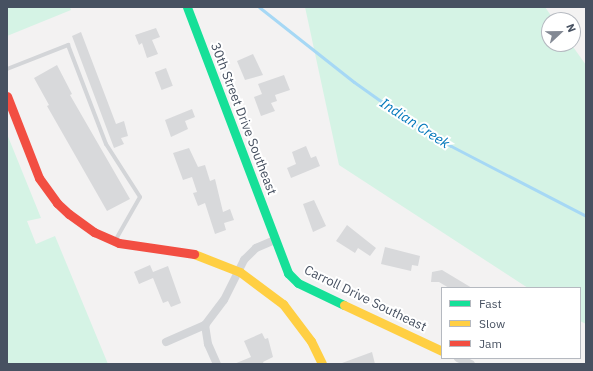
<!DOCTYPE html>
<html>
<head>
<meta charset="utf-8">
<style>
	body { margin:0 }
	#map { position:relative; width:593px; height:371px; overflow:hidden; background:#f3f2f2; font-family:"IBM Plex Sans",sans-serif }
	div>[style] { position:absolute }
	[style*='--x'] { left:calc(var(--x)*1px); top:calc(var(--y)*1px); width:calc(var(--w)*1px); rotate:calc(var(--a)*1deg) }
	.green>* { inset:0; background:#d5f3e5 }
	.stream>* { height:3px; margin:-1.5px; padding:0 1.5px; transform-origin:1.5px; border-radius:1.5px; background:#a6d8f5 }
	.building>* { inset:0; background:#d8d9db; transform-origin:0 0 }
	.lane>* { height:4px; margin:-2px; padding:0 2px; transform-origin:2px; border-radius:2px; background:#d3d5d8 }
	.street>* { height:8px; margin:-4px; padding:0 4px; transform-origin:4px; border-radius:4px; background:#d3d5d8 }
	.fast>* { height:9px; margin:-4.5px; padding:0 4.5px; transform-origin:4.5px; border-radius:4.5px; background:#16e098 }
	.slow>* { height:9px; margin:-4.5px; padding:0 4.5px; transform-origin:4.5px; border-radius:4.5px; background:#ffcf43 }
	.jam>* { height:9px; margin:-4.5px; padding:0 4.5px; transform-origin:4.5px; border-radius:4.5px; background:#f24e42 }
	span { translate:-50% -50%; white-space:nowrap; text-align:center; line-height:1.15; -webkit-text-stroke:4px #fff; paint-order:stroke }
	.street-label { font-size:13px; color:#475161 }
	.water-label { font-size:14px; color:#07b; font-style:italic }
	.frame { position:absolute; inset:0; border:8px solid #475161; pointer-events:none }
	.legend { position:absolute; left:441px; top:287px; width:140px; height:72px; box-sizing:border-box; background:#fff; border:1px solid #b5b9c0; margin:0; padding:5px 7px; list-style:none; font-size:12px; color:#475161 }
	.legend li { display:flex; align-items:center; gap:8px; height:20px }
	.legend b { width:20px; border:1px solid #b5b9c0 }
	.north { position:absolute; left:541px; top:12px; width:40px; height:40px; box-sizing:border-box; background:#fff; border:1px solid #b5b9c0; border-radius:50%; rotate:68deg; font-size:11px; font-weight:700; line-height:16px; text-align:center; color:#475161 }
	.north::after { content:''; display:block; margin:auto; width:14px; height:18px; background:#838994; clip-path:polygon(50% 0,100% 100%,50% 72%,0 100%) }
</style>
</head>
<body>
<div id="map">
	<div class="green">
		<div style="clip-path:polygon(7px 7px,70px 7px,71px 10px,7px 36px)"></div>
		<div style="clip-path:polygon(305px 7px,545px 7px,554px 20px,549px 20px,549px 44px,571px 44px,586px 65px,586px 324px,580px 321px,580px 288px,528px 288px,339px 165px)"></div>
		<div style="clip-path:polygon(7px 134px,41px 218px,27px 221px,36px 244px,55px 236px,108px 364px,7px 364px)"></div>
	</div>
	<div class="stream">
		<div style="--x:259;--y:7;--w:121;--a:38.3"></div>
		<div style="--x:354;--y:82;--w:60;--a:35.5"></div>
		<div style="--x:403;--y:117;--w:56;--a:31.1"></div>
		<div style="--x:451;--y:146;--w:152;--a:27.4"></div>
	</div>
	<div class="building">
		<div style="clip-path:polygon(156px 28px,160px 37px,152px 40px,158px 54px,147px 58px,142px 43px,139px 45px,135px 35px)"></div>
		<div style="clip-path:polygon(81px 32px,116px 124px,124px 121px,128px 136px,121px 138px,124px 144px,114px 148px,72px 36px)"></div>
		<div style="clip-path:polygon(253px 54px,263px 75px,245px 80px,237px 61px)"></div>
		<div style="clip-path:polygon(57px 65px,72px 94px,70px 95px,130px 199px,107px 211px,47px 106px,49px 105px,34px 78px)"></div>
		<div style="left:166px;top:68px;width:19px;height:12px;rotate:69deg"></div>
		<div style="clip-path:polygon(284px 75px,290px 90px,275px 95px,277px 101px,271px 103px,275px 111px,261px 116px,254px 97px,262px 94px,258px 84px)"></div>
		<div style="clip-path:polygon(192px 109px,195px 117px,185px 121px,188px 129px,171px 137px,165px 120px)"></div>
		<div style="clip-path:polygon(306px 146px,311px 158px,316px 156px,320px 166px,291px 178px,287px 168px,296px 164px,292px 152px)"></div>
		<div style="clip-path:polygon(189px 148px,198px 167px,205px 165px,210px 181px,215px 179px,223px 212px,230px 209px,234px 220px,224px 223px,226px 230px,215px 234px,205px 203px,198px 206px,193px 193px,197px 192px,192px 177px,183px 180px,173px 153px)"></div>
		<div style="clip-path:polygon(314px 200px,326px 226px,313px 232px,303px 204px)"></div>
		<div style="clip-path:polygon(347px 225px,376px 248px,370px 256px,358px 248px,355px 253px,336px 241px)"></div>
		<div style="clip-path:polygon(385px 247px,420px 256px,418px 266px,412px 265px,411px 271px,381px 264px)"></div>
		<div style="clip-path:polygon(150px 265px,153px 272px,168px 266px,181px 303px,171px 307px,168px 301px,163px 303px,153px 278px,139px 284px,134px 272px)"></div>
		<div style="clip-path:polygon(442px 270px,472px 288px,449px 288px,439px 282px,431px 282px,432px 272px)"></div>
		<div style="clip-path:polygon(262px 333px,265px 339px,268px 338px,273px 357px,263px 362px,264px 364px,234px 364px,251px 357px,244px 341px)"></div>
		<div style="clip-path:polygon(372px 352px,375px 364px,342px 364px,342px 363px)"></div>
	</div>
	<div class="lane">
		<div style="--x:7;--y:69;--w:66;--a:-21.5"></div>
		<div style="--x:68;--y:45;--w:106;--a:69"></div>
		<div style="--x:106;--y:144;--w:63;--a:57.3"></div>
		<div style="--x:140;--y:197;--w:48;--a:119.7"></div>
	</div>
	<div class="street">
		<div style="--x:205;--y:325;--w:19;--a:81"></div>
		<div style="--x:208;--y:344;--w:22;--a:66"></div>
		<div style="--x:166;--y:342;--w:43;--a:-23.6"></div>
		<div style="--x:205;--y:325;--w:31;--a:-53"></div>
		<div style="--x:224;--y:300;--w:45;--a:-63.4"></div>
		<div style="--x:244;--y:260;--w:17;--a:-45"></div>
		<div style="--x:256;--y:248;--w:21;--a:-23"></div>
		<div style="--x:458;--y:358;--w:14;--a:25"></div>
	</div>
	<div class="fast">
		<div style="--x:187;--y:7;--w:285;--a:69.2"></div>
		<div style="--x:288;--y:273;--w:14;--a:45"></div>
		<div style="--x:298;--y:283;--w:51;--a:25.6"></div>
	</div>
	<div class="slow">
		<div style="--x:194;--y:254;--w:49;--a:21.4"></div>
		<div style="--x:240;--y:272;--w:54;--a:36.7"></div>
		<div style="--x:283;--y:304;--w:46;--a:52.9"></div>
		<div style="--x:311;--y:341;--w:25;--a:64"></div>
		<div style="--x:344;--y:305;--w:108;--a:25.1"></div>
	</div>
	<div class="jam">
		<div style="--x:7;--y:96;--w:88;--a:68.7"></div>
		<div style="--x:39;--y:178;--w:31;--a:54"></div>
		<div style="--x:57;--y:203;--w:16;--a:43"></div>
		<div style="--x:69;--y:214;--w:31;--a:36"></div>
		<div style="--x:94;--y:232;--w:27;--a:24"></div>
		<div style="--x:119;--y:243;--w:76;--a:8.3"></div>
	</div>
	<div class="street-label">
		<span style="left:243px;top:119px;rotate:69deg">30th Street Drive Southeast</span>
		<span style="left:365px;top:299px;rotate:26deg">Carroll Drive Southeast</span>
	</div>
	<div class="water-label">
		<span style="left:415px;top:123px;rotate:33deg">Indian Creek</span>
	</div>
	<div class="frame"></div>
	<ul class="legend">
	<li><b style="height:5px;background:#16e098"></b>Fast</li>
	<li><b style="height:5px;background:#ffcf43"></b>Slow</li>
	<li><b style="height:5px;background:#f24e42"></b>Jam</li>
	</ul>
	<div class="north">N</div>
</div>
</body>
</html>
